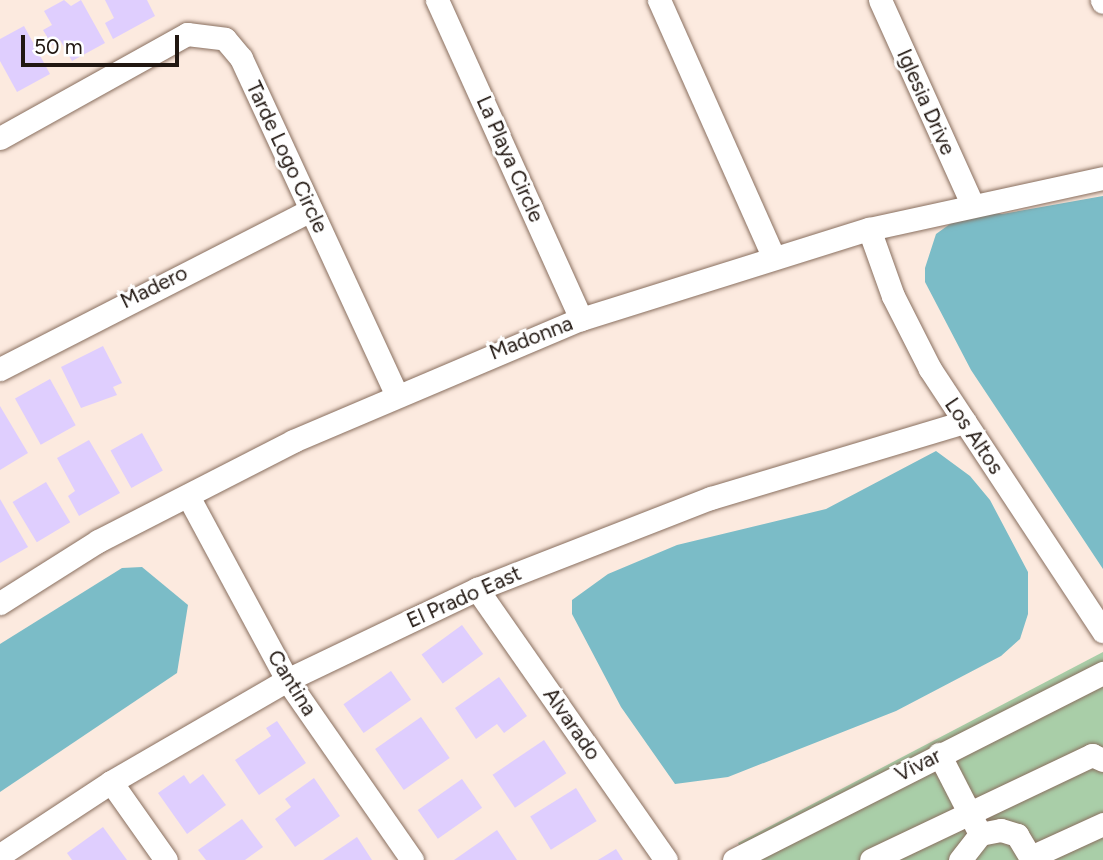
<!DOCTYPE html>
<html>
<head>
<meta charset="utf-8">
<style>
	body { margin:0 }
	#map { position:relative; width:1103px; height:860px; overflow:hidden; background:#fceadf; font-family:Figtree,sans-serif }
	div>[style] { position:absolute }
	[style*='--x'] { left:calc(var(--x)*1px); top:calc(var(--y)*1px); width:calc(var(--w)*1px); rotate:calc(var(--a)*1deg) }
	.green>* { inset:0; background:#a9cea8 }
	.water>* { inset:0; background:#7bbcc7 }
	.building>* { inset:0; background:#dfcefe; transform-origin:0 0 }
	.roads { filter:drop-shadow(0 0 2px #896f5f) drop-shadow(0 0 2px #896f5f) }
	.minor>* { height:23px; margin:-11.5px; padding:0 11.5px; transform-origin:11.5px; border-radius:11.5px; background:#fff }
	span { translate:-50% -50%; white-space:nowrap; text-align:center; line-height:1.15; -webkit-text-stroke:6px #fff; paint-order:stroke }
	.street-label { font-size:21px; color:#211711 }
	.scale { position:absolute; left:21px; top:35px; width:158px; height:32px; box-sizing:border-box; border:4px solid #211711; border-top:0; padding-left:9px; font-size:21px; line-height:24px; white-space:nowrap; color:#211711; -webkit-text-stroke:5px #fff; paint-order:stroke }
</style>
</head>
<body>
<div id="map">
	<div class="green">
		<div style="clip-path:polygon(1103px 652px,1103px 860px,748px 860px,738px 843px)"></div>
	</div>
	<div class="water">
		<div style="clip-path:polygon(1103px 196px,1103px 569px,971px 370px,925px 282px,925px 268px,936px 234px,971px 209px,1002px 214px)"></div>
		<div style="clip-path:polygon(936px 451px,970px 476px,990px 500px,1028px 572px,1028px 614px,1020px 639px,1001px 656px,896px 711px,728px 777px,675px 784px,621px 707px,572px 614px,572px 600px,608px 574px,677px 545px,826px 509px)"></div>
		<div style="clip-path:polygon(142px 567px,188px 605px,177px 673px,0 792px,0 644px,122px 568px)"></div>
	</div>
	<div class="building">
		<div style="clip-path:polygon(64px 0,71px 6px,81px 0,105px 43px,72px 61px,60px 40px,52px 45px,43px 30px,52px 25px,44px 11px)"></div>
		<div style="clip-path:polygon(105px 0,147px 0,155px 16px,113px 39px,105px 23px,114px 18px)"></div>
		<div style="clip-path:polygon(24px 26px,50px 74px,17px 92px,0 61px,0 39px)"></div>
		<div style="clip-path:polygon(103px 346px,122px 383px,113px 387px,117px 395px,81px 408px,61px 367px)"></div>
		<div style="left:50px;top:379px;width:53px;height:40px;rotate:61deg"></div>
		<div style="clip-path:polygon(0 406px,28px 453px,0 470px)"></div>
		<div style="left:142px;top:433px;width:43px;height:36px;rotate:61deg"></div>
		<div style="clip-path:polygon(89px 440px,120px 493px,79px 516px,68px 496px,75px 491px,57px 458px)"></div>
		<div style="left:46px;top:482px;width:47px;height:39px;rotate:59deg"></div>
		<div style="clip-path:polygon(0 499px,28px 547px,0 563px)"></div>
		<div style="left:462px;top:625px;width:36px;height:50px;rotate:54deg"></div>
		<div style="left:391px;top:671px;width:35px;height:58px;rotate:55deg"></div>
		<div style="clip-path:polygon(499px 677px,527px 716px,504px 733px,497px 724px,476px 739px,455px 708px)"></div>
		<div style="left:421px;top:717px;width:50px;height:56px;rotate:55deg"></div>
		<div style="clip-path:polygon(277px 721px,306px 763px,259px 795px,235px 760px,271px 736px,266px 728px)"></div>
		<div style="left:544px;top:740px;width:40px;height:62px;rotate:56deg"></div>
		<div style="clip-path:polygon(203px 774px,226px 805px,187px 834px,158px 793px,184px 775px,190px 784px)"></div>
		<div style="clip-path:polygon(314px 778px,340px 816px,295px 847px,275px 819px,291px 807px,285px 799px)"></div>
		<div style="left:462px;top:779px;width:35px;height:54px;rotate:55deg"></div>
		<div style="left:576px;top:788px;width:39px;height:54px;rotate:58deg"></div>
		<div style="clip-path:polygon(242px 819px,263px 847px,245px 860px,206px 860px,198px 850px)"></div>
		<div style="clip-path:polygon(103px 827px,127px 860px,72px 860px,67px 853px)"></div>
		<div style="clip-path:polygon(497px 830px,517px 860px,454px 860px)"></div>
		<div style="clip-path:polygon(357px 837px,372px 860px,323px 860px)"></div>
		<div style="clip-path:polygon(616px 849px,623px 860px,598px 860px)"></div>
	</div>
	<div class="roads">
		<div class="minor">
			<div style="--x:437;--y:0;--w:350;--a:65.7"></div>
			<div style="--x:659;--y:0;--w:280;--a:66"></div>
			<div style="--x:880;--y:0;--w:224;--a:65.7"></div>
			<div style="--x:1102;--y:0;--w:2;--a:63"></div>
			<div style="--x:0;--y:138;--w:214;--a:-29.1"></div>
			<div style="--x:187;--y:34;--w:38;--a:7"></div>
			<div style="--x:225;--y:39;--w:25;--a:50"></div>
			<div style="--x:241;--y:58;--w:370;--a:65.2"></div>
			<div style="--x:869;--y:229;--w:71;--a:70.3"></div>
			<div style="--x:893;--y:296;--w:82;--a:63.1"></div>
			<div style="--x:930;--y:369;--w:314;--a:56.6"></div>
			<div style="--x:0;--y:369;--w:349;--a:-27.1"></div>
			<div style="--x:188;--y:496;--w:209;--a:61.7"></div>
			<div style="--x:287;--y:680;--w:219;--a:55.2"></div>
			<div style="--x:477;--y:589;--w:330;--a:55.1"></div>
			<div style="--x:0;--y:603;--w:116;--a:-32.3"></div>
			<div style="--x:98;--y:541;--w:219;--a:-27.1"></div>
			<div style="--x:293;--y:441;--w:313;--a:-23"></div>
			<div style="--x:581;--y:319;--w:302;--a:-17.4"></div>
			<div style="--x:869;--y:229;--w:239;--a:-12.3"></div>
			<div style="--x:939;--y:754;--w:81;--a:62.8"></div>
			<div style="--x:111;--y:782;--w:95;--a:54.8"></div>
			<div style="--x:0;--y:855;--w:133;--a:-33.3"></div>
			<div style="--x:111;--y:782;--w:203;--a:-30.1"></div>
			<div style="--x:287;--y:680;--w:211;--a:-25.6"></div>
			<div style="--x:477;--y:589;--w:251;--a:-21.3"></div>
			<div style="--x:711;--y:498;--w:265;--a:-16.7"></div>
			<div style="--x:1031;--y:857;--w:79;--a:-24.6"></div>
			<div style="--x:734;--y:860;--w:414;--a:-26.9"></div>
			<div style="--x:871;--y:860;--w:245;--a:-25.4"></div>
			<div style="--x:1092;--y:755;--w:12;--a:24"></div>
			<div style="--x:960;--y:860;--w:33;--a:-52"></div>
			<div style="--x:980;--y:834;--w:21;--a:-11"></div>
			<div style="--x:1001;--y:830;--w:17;--a:17"></div>
			<div style="--x:1017;--y:835;--w:29;--a:59"></div>
		</div>
	</div>
	<div class="street-label">
		<span style="left:926px;top:102px;rotate:66deg">Iglesia Drive</span>
		<span style="left:287px;top:157px;rotate:65deg">Tarde Logo Circle</span>
		<span style="left:510px;top:159px;rotate:66deg">La Playa Circle</span>
		<span style="left:154px;top:287px;rotate:-26deg">Madero</span>
		<span style="left:531px;top:338px;rotate:-21deg">Madonna</span>
		<span style="left:974px;top:436px;rotate:56deg">Los Altos</span>
		<span style="left:464px;top:597px;rotate:-24deg">El Prado East</span>
		<span style="left:292px;top:683px;rotate:58deg">Cantina</span>
		<span style="left:572px;top:724px;rotate:55deg">Alvarado</span>
		<span style="left:918px;top:765px;rotate:-27deg">Vivar</span>
	</div>
	<div class="scale">50 m</div>
</div>
</body>
</html>
